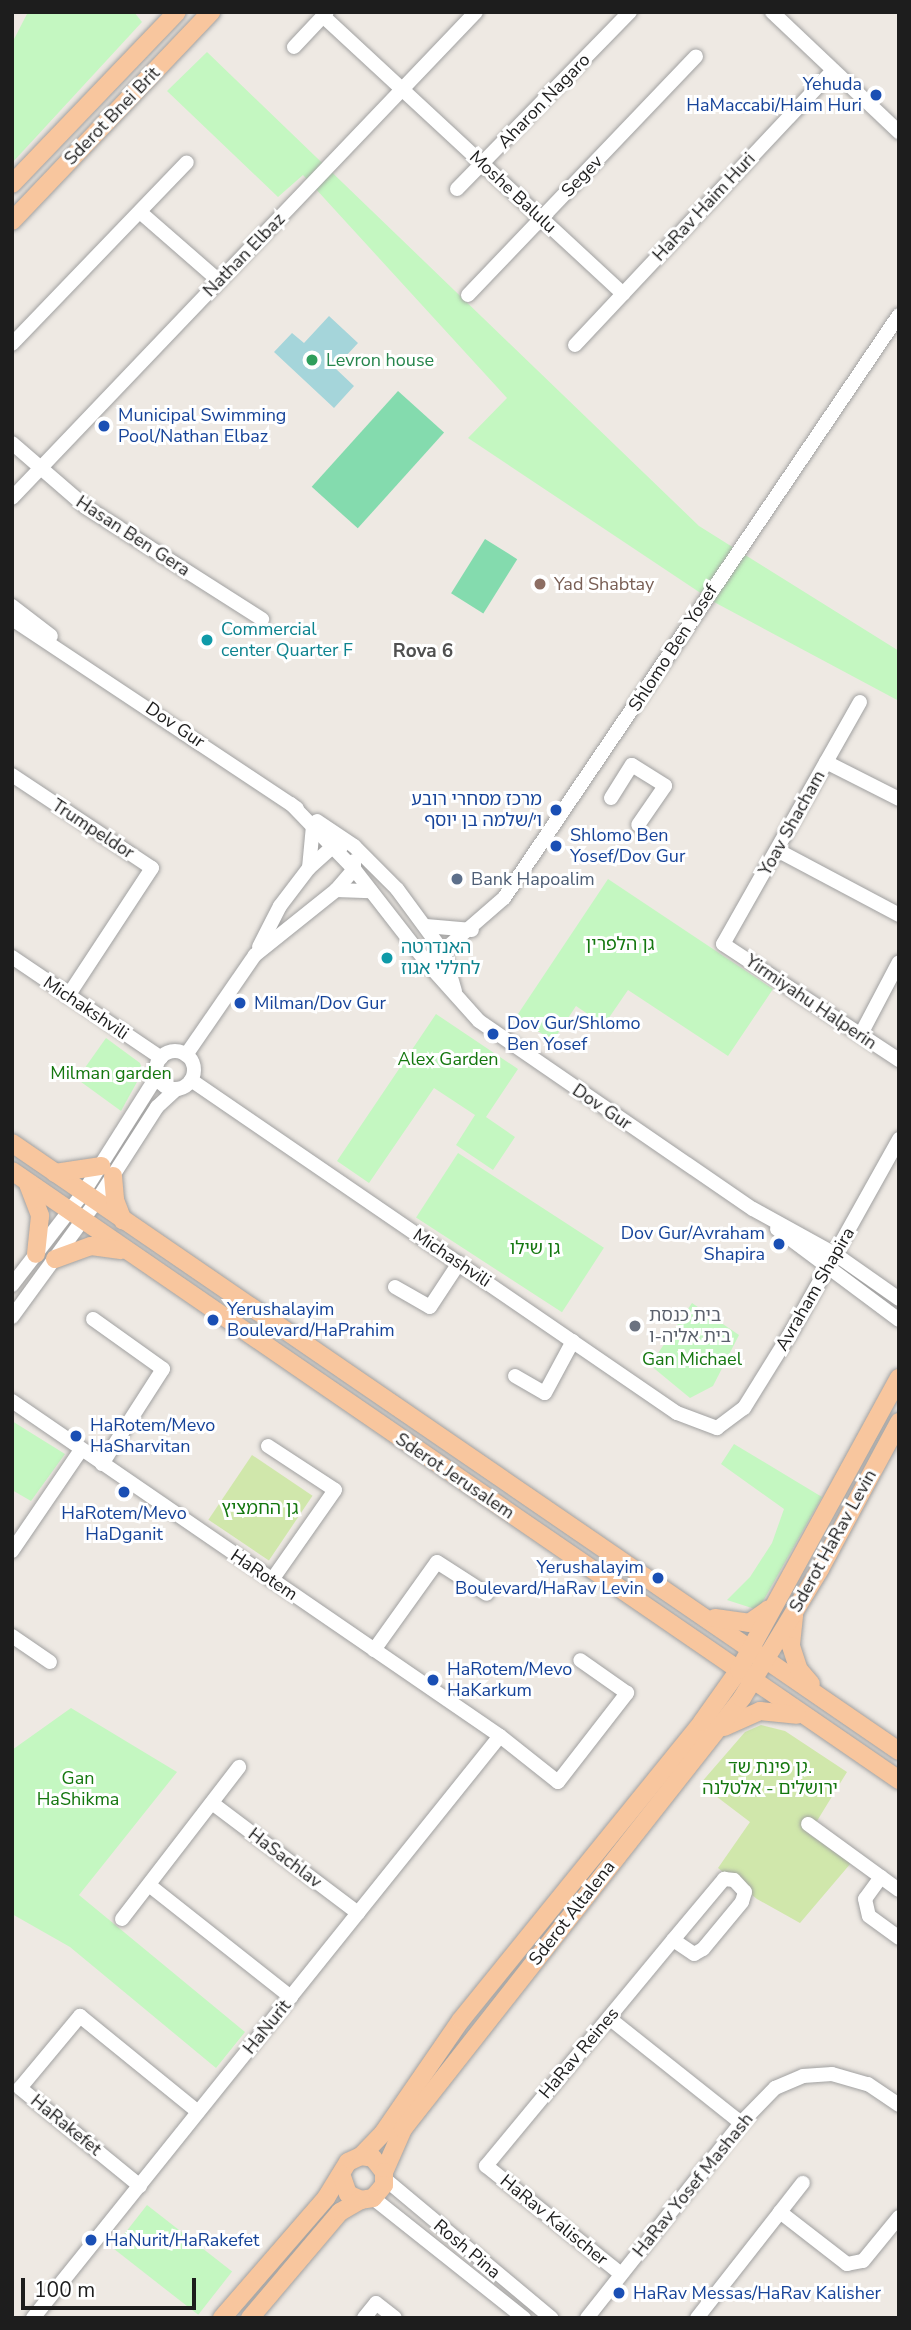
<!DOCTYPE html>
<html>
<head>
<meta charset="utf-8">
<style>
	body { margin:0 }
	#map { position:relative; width:911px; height:2330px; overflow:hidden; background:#eee9e3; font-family:"Nunito Sans","Noto Sans Hebrew",sans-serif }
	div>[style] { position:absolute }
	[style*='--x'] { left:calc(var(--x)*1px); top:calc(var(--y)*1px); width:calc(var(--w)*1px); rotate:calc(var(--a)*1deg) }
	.grass>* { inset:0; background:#d0e7ab; transform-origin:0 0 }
	.park>* { inset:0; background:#c4f7c1; transform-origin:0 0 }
	.pitch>* { inset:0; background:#84dbae; transform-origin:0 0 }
	.water>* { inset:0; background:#a5d5da }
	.roads { filter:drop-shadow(0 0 2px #a1a1a1) drop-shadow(0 0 2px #a1a1a1) }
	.minor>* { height:14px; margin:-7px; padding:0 7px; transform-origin:7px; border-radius:7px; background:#fff }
	.minor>.ring { margin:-7px; padding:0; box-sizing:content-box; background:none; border:14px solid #fff; border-radius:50% }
	.major>* { height:18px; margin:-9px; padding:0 9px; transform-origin:9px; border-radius:9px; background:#f8c69e }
	.dots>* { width:19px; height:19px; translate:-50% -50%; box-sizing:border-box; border:4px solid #fff; border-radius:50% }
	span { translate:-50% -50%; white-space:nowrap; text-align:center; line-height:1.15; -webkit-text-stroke:6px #fff; paint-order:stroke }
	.transit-label { font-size:18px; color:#164399 }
	.right { translate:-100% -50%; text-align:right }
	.left { translate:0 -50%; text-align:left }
	.street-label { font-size:18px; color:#1d1d1d }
	.leisure-label { font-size:18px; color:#27864d }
	.education-label { font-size:18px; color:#785e54 }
	.culture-label { font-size:18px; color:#0d838f }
	.service-label { font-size:18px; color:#4e5e75 }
	.park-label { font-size:18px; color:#14770f }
	.worship-label { font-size:18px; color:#5b616d }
	.neighbourhood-label { font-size:19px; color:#505050; font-weight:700 }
	.frame { position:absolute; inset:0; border:14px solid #1d1d1d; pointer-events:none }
	.scale { position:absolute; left:21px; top:2278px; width:175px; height:32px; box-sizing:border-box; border:4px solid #1d1d1d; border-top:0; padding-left:9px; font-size:21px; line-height:24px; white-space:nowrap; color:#1d1d1d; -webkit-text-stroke:5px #fff; paint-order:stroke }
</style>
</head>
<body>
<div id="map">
	<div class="grass">
		<div style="left:252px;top:1455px;width:73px;height:78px;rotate:34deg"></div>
		<div style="clip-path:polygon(761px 1725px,785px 1731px,847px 1772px,809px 1834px,851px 1863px,800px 1923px,757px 1899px,718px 1868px,750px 1822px,700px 1784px,745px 1732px)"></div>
	</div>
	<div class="park">
		<div style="clip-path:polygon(28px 12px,134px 12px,142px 22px,12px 163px,12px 43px)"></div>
		<div style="clip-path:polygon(207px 52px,699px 526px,899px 651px,899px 701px,714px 602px,468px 438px,507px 398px,303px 175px,278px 197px,167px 91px)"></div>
		<div style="clip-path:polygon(608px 879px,773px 989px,728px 1056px,628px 990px,604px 1025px,576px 1006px,553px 1041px,516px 1017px)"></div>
		<div style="clip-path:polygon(436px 1014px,518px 1069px,486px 1117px,515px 1137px,493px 1170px,456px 1145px,475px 1115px,434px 1088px,369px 1183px,337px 1161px)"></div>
		<div style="clip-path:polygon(106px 1038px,140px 1063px,143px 1071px,121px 1111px,77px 1079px)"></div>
		<div style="left:458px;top:1153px;width:174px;height:77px;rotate:33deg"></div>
		<div style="clip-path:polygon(692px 1303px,739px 1335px,713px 1386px,690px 1398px,650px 1365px)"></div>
		<div style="clip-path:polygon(12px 1421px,65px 1454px,31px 1501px,12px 1490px)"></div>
		<div style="clip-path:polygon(734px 1444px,822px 1497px,758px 1610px,727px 1600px,750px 1577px,772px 1543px,784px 1509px,721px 1464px)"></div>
		<div style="clip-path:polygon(71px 1708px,177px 1772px,79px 1895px,245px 2032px,216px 2068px,70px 1947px,12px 1914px,12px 1750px)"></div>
		<div style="left:147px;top:2205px;width:108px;height:55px;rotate:38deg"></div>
	</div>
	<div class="pitch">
		<div style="left:398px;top:391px;width:62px;height:129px;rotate:42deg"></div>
		<div style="left:485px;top:539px;width:38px;height:64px;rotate:32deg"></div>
	</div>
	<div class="water">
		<div style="clip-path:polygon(329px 316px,358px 343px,335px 368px,354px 386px,334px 408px,274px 352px,292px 333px,304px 343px)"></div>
	</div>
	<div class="roads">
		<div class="minor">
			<div style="--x:772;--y:12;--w:175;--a:43.4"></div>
			<div style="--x:323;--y:16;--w:409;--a:42.8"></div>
			<div style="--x:294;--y:47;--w:48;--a:-46.7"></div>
			<div style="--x:457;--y:189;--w:248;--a:-45.7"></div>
			<div style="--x:140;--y:212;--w:105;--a:41.1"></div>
			<div style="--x:468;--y:295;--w:330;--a:-46.3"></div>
			<div style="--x:12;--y:344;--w:252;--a:-46.1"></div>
			<div style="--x:575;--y:345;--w:377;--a:-46.8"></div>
			<div style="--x:12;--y:443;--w:98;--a:40.9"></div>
			<div style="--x:86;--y:507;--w:209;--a:32.5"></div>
			<div style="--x:12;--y:498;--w:672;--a:-46.33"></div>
			<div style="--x:12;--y:606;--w:49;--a:37.6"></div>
			<div style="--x:12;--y:619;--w:342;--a:33.6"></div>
			<div style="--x:860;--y:702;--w:278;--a:119.5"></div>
			<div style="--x:723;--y:944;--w:211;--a:33.4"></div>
			<div style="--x:826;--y:762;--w:82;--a:26.9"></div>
			<div style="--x:12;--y:775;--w:168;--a:33.6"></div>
			<div style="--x:152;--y:868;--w:153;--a:123.3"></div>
			<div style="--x:611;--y:798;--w:39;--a:-58"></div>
			<div style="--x:632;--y:765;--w:39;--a:32"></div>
			<div style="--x:665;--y:786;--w:47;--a:124.7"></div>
			<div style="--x:291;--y:804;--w:91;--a:45.9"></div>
			<div style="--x:354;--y:869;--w:120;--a:52.1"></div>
			<div style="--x:428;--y:964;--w:76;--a:48.2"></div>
			<div style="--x:479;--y:1021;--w:332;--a:34.5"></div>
			<div style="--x:753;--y:1209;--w:94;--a:28.8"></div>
			<div style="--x:835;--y:1254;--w:78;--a:35.1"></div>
			<div style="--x:317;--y:821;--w:45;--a:34"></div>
			<div style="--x:354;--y:846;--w:61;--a:45"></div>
			<div style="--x:397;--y:889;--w:79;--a:53.7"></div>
			<div style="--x:444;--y:953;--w:40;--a:74"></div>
			<div style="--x:777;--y:850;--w:138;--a:28"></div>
			<div style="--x:309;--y:868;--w:42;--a:-84.6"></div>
			<div style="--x:336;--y:890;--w:35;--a:2"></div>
			<div style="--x:426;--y:926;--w:46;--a:5"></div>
			<div style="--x:259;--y:947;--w:46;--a:-62.9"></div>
			<div style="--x:280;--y:906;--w:48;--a:-52.7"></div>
			<div style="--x:309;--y:868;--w:31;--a:-42"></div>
			<div style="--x:332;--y:847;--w:9;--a:0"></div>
			<div style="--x:12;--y:957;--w:180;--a:34.1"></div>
			<div style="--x:428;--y:964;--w:101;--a:-41"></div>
			<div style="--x:504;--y:898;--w:704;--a:-55.88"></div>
			<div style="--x:861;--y:1034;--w:81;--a:-62.2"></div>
			<div class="ring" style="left:156px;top:1051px;width:24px;height:24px"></div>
			<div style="--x:186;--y:1055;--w:121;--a:-55.4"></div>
			<div style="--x:255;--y:955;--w:104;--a:-38.7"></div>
			<div style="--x:336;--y:890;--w:28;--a:-49"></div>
			<div style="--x:354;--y:869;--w:8;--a:-90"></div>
			<div style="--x:191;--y:1080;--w:589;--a:34.42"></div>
			<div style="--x:677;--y:1413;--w:43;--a:20.6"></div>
			<div style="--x:717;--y:1428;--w:34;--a:-37"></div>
			<div style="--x:744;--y:1408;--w:93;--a:-58.2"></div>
			<div style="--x:793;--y:1329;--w:218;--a:-60.8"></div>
			<div style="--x:777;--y:1229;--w:152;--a:36.7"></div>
			<div style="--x:12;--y:1285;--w:116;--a:-52.3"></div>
			<div style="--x:83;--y:1193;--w:138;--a:-57.7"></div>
			<div style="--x:395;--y:1287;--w:40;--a:29.7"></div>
			<div style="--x:430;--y:1307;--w:53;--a:-56.6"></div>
			<div style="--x:12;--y:1317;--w:142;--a:-53.9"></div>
			<div style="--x:96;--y:1202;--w:113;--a:-57.3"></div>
			<div style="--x:157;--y:1107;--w:26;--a:-43"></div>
			<div style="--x:93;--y:1319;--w:86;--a:35.5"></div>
			<div style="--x:163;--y:1369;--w:113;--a:122.7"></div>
			<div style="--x:515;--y:1376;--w:34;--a:30"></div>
			<div style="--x:545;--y:1393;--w:59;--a:-61.7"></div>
			<div style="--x:12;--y:1401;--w:592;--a:34.47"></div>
			<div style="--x:500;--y:1736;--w:74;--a:38.4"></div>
			<div style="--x:558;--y:1782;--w:113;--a:-52.2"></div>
			<div style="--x:627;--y:1693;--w:57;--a:-144.9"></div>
			<div style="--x:268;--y:1446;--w:80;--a:33.3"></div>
			<div style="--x:335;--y:1490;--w:110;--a:125"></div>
			<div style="--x:12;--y:1551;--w:122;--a:-55.7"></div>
			<div style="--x:12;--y:1636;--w:46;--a:34.4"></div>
			<div style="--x:374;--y:1650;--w:108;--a:-54.4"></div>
			<div style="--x:437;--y:1562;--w:59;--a:32.6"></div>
			<div style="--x:212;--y:1803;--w:183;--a:37"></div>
			<div style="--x:808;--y:1824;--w:112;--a:36"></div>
			<div style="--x:881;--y:1877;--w:27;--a:126"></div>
			<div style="--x:865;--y:1899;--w:17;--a:77"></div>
			<div style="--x:869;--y:1916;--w:37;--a:36"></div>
			<div style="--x:149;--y:1885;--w:181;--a:38.3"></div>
			<div style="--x:122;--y:1919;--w:192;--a:-52.4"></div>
			<div style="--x:609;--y:2018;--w:169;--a:38.5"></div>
			<div style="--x:385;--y:2179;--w:217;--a:39.9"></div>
			<div style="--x:140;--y:2186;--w:155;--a:-140.8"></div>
			<div style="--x:20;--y:2088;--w:94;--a:-50.2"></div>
			<div style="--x:80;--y:2016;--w:152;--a:39.1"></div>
			<div style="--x:373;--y:2198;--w:193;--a:38.5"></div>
			<div style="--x:780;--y:2212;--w:37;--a:-52"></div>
			<div style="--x:621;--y:2274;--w:173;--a:-141.3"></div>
			<div style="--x:486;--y:2166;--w:293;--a:-50.4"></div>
			<div style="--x:673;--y:1940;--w:80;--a:-50.1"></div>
			<div style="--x:724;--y:1879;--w:10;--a:6"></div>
			<div style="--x:734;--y:1880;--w:16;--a:47"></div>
			<div style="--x:745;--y:1892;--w:10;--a:107"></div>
			<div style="--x:742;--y:1902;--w:61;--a:129.7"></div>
			<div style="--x:703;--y:1949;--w:10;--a:151"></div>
			<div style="--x:694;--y:1954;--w:25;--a:-146"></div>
			<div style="--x:33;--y:2318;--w:746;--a:-51.26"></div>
			<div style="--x:364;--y:2318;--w:19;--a:-51"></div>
			<div style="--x:376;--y:2303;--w:24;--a:38"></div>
			<div style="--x:587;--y:2318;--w:248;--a:-51.7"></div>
			<div style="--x:741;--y:2123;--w:49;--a:-45.8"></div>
			<div style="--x:775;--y:2088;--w:30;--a:-23"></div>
			<div style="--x:803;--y:2076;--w:29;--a:-4"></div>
			<div style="--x:832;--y:2074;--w:37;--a:16"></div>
			<div style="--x:868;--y:2084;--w:37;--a:34"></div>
			<div style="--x:697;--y:2318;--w:135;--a:-51.9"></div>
			<div style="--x:780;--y:2212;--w:85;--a:37.8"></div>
			<div style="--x:847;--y:2264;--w:16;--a:-11"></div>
			<div style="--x:863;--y:2261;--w:57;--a:-50.7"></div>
		</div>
		<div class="major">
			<div style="--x:12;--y:184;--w:238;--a:-46.2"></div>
			<div style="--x:12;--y:221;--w:289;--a:-46.4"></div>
			<div style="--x:12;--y:1143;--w:1075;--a:34.43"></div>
			<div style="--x:12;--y:1171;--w:1076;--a:34.47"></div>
			<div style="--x:55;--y:1173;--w:47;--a:-8.7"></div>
			<div style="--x:113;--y:1176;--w:24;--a:85"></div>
			<div style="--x:115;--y:1200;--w:22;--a:69"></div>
			<div style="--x:28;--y:1184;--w:34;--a:69"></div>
			<div style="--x:40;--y:1216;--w:38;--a:96"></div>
			<div style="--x:55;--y:1259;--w:38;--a:-20"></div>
			<div style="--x:91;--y:1246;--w:30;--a:8"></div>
			<div style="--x:794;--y:1616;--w:30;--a:96"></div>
			<div style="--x:791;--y:1646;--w:25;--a:72"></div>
			<div style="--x:799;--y:1670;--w:18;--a:49"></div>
			<div style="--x:715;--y:1618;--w:34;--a:8"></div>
			<div style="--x:749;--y:1623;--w:24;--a:-35"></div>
			<div style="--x:724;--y:1727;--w:39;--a:-24"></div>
			<div style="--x:760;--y:1711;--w:37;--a:6"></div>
			<div style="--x:361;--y:2156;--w:32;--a:-46"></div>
			<div style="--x:383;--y:2133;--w:137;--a:-55.4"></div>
			<div style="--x:461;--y:2020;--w:383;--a:-51"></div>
			<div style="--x:702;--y:1722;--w:64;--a:-54.6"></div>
			<div style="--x:739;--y:1670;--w:333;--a:-61.3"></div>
			<div style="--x:384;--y:2172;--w:47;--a:-66.2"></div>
			<div style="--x:403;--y:2129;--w:548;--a:-51.81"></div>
			<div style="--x:742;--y:1698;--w:151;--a:-58.8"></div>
			<div style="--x:820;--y:1569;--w:167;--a:-61.7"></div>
			<div style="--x:222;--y:2318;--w:159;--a:-49.1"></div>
			<div style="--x:326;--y:2198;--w:42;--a:-58.6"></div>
			<div style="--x:348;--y:2162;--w:14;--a:-25"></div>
			<div style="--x:361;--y:2156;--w:12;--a:9"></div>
			<div style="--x:373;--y:2158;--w:18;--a:52"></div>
			<div style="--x:384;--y:2172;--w:13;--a:90"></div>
			<div style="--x:384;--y:2185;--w:17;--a:130"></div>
			<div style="--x:373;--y:2198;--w:12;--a:171"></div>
			<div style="--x:361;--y:2200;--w:14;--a:-155"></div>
			<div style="--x:348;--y:2194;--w:21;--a:-109"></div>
			<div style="--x:250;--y:2318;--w:139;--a:-49.7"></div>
			<div style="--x:340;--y:2212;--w:24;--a:-30"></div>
		</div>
	</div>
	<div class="dots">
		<div style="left:876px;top:95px;background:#1a4fb4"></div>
		<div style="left:312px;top:360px;background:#2e9e5b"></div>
		<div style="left:104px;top:426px;background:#1a4fb4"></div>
		<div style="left:540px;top:584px;background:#8d6e63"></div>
		<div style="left:207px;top:640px;background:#0f9aa8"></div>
		<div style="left:556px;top:810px;background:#1a4fb4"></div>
		<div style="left:556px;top:846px;background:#1a4fb4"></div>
		<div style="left:457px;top:879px;background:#5c6f8a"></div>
		<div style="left:387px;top:958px;background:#0f9aa8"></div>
		<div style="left:240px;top:1003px;background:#1a4fb4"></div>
		<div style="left:493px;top:1034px;background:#1a4fb4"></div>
		<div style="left:779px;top:1244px;background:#1a4fb4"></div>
		<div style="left:213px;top:1320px;background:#1a4fb4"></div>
		<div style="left:635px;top:1326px;background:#6b7280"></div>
		<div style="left:76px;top:1436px;background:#1a4fb4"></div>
		<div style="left:124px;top:1492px;background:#1a4fb4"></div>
		<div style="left:658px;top:1578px;background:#1a4fb4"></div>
		<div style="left:433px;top:1680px;background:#1a4fb4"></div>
		<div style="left:91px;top:2240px;background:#1a4fb4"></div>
		<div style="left:619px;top:2293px;background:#1a4fb4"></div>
	</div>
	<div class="transit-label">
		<span class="right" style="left:862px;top:95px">Yehuda<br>HaMaccabi/Haim Huri</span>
		<span class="left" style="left:118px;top:426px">Municipal Swimming<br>Pool/Nathan Elbaz</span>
		<span class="right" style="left:542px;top:810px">מרכז מסחרי רובע<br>ו׳/שלמה בן יוסף</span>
		<span class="left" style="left:570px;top:846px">Shlomo Ben<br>Yosef/Dov Gur</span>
		<span class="left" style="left:254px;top:1003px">Milman/Dov Gur</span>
		<span class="left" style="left:507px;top:1034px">Dov Gur/Shlomo<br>Ben Yosef</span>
		<span class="right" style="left:765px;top:1244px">Dov Gur/Avraham<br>Shapira</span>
		<span class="left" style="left:227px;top:1320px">Yerushalayim<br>Boulevard/HaPrahim</span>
		<span class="left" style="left:90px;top:1436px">HaRotem/Mevo<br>HaSharvitan</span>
		<span style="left:124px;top:1524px">HaRotem/Mevo<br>HaDganit</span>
		<span class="right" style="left:644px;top:1578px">Yerushalayim<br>Boulevard/HaRav Levin</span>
		<span class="left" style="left:447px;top:1680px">HaRotem/Mevo<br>HaKarkum</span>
		<span class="left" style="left:105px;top:2240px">HaNurit/HaRakefet</span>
		<span class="left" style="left:633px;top:2293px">HaRav Messas/HaRav Kalisher</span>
	</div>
	<div class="street-label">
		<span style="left:544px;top:101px;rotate:-46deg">Aharon Nagaro</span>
		<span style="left:112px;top:116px;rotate:-46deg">Sderot Bnei Brit</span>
		<span style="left:582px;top:176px;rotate:-46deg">Segev</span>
		<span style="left:513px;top:192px;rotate:43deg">Moshe Balulu</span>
		<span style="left:704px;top:207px;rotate:-47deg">HaRav Haim Huri</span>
		<span style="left:244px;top:255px;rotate:-46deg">Nathan Elbaz</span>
		<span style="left:133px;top:536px;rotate:33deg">Hasan Ben Gera</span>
		<span style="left:673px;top:648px;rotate:-57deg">Shlomo Ben Yosef</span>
		<span style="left:175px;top:725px;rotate:34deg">Dov Gur</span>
		<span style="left:792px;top:823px;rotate:-61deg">Yoav Shacham</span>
		<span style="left:93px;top:829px;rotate:33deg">Trumpeldor</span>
		<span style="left:811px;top:1002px;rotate:34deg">Yirmiyahu Halperin</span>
		<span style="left:86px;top:1008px;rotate:34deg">Michakshvili</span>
		<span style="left:602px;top:1107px;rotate:34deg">Dov Gur</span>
		<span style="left:452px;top:1258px;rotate:34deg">Michashvili</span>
		<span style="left:815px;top:1289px;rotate:-60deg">Avraham Shapira</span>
		<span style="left:455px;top:1476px;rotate:34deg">Sderot Jerusalem</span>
		<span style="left:833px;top:1541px;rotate:-61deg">Sderot HaRav Levin</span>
		<span style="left:264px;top:1575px;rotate:34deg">HaRotem</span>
		<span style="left:285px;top:1858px;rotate:37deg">HaSachlav</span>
		<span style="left:572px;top:1913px;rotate:-52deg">Sderot Altalena</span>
		<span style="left:267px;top:2027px;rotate:-51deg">HaNurit</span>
		<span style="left:579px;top:2053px;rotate:-50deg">HaRav Reines</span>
		<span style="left:66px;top:2125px;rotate:39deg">HaRakefet</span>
		<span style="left:693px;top:2185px;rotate:-51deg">HaRav Yosef Mashash</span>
		<span style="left:554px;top:2220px;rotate:39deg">HaRav Kalischer</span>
		<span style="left:467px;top:2249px;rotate:40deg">Rosh Pina</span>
	</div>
	<div class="leisure-label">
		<span class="left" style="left:326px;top:360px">Levron house</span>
	</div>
	<div class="education-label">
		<span class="left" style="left:554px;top:584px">Yad Shabtay</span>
	</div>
	<div class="culture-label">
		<span class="left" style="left:221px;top:640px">Commercial<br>center Quarter F</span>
		<span class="left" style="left:401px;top:958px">האנדרטה<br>לחללי אגוז</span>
	</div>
	<div class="service-label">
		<span class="left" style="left:471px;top:879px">Bank Hapoalim</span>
	</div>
	<div class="park-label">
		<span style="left:620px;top:944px">גן הלפרין</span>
		<span style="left:448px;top:1059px">Alex Garden</span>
		<span style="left:111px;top:1073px">Milman garden</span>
		<span style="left:535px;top:1248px">גן שילו</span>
		<span style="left:692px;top:1359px">Gan Michael</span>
		<span style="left:260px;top:1508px">גן החמציץ</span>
		<span style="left:770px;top:1778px">גן פינת שד.<br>ירושלים - אלטלנה</span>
		<span style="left:78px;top:1789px">Gan<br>HaShikma</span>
	</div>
	<div class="worship-label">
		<span class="left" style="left:649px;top:1326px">בית כנסת<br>בית אליה-ו</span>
	</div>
	<div class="neighbourhood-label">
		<span style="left:423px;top:652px">Rova 6</span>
	</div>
	<div class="frame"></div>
	<div class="scale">100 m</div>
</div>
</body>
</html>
